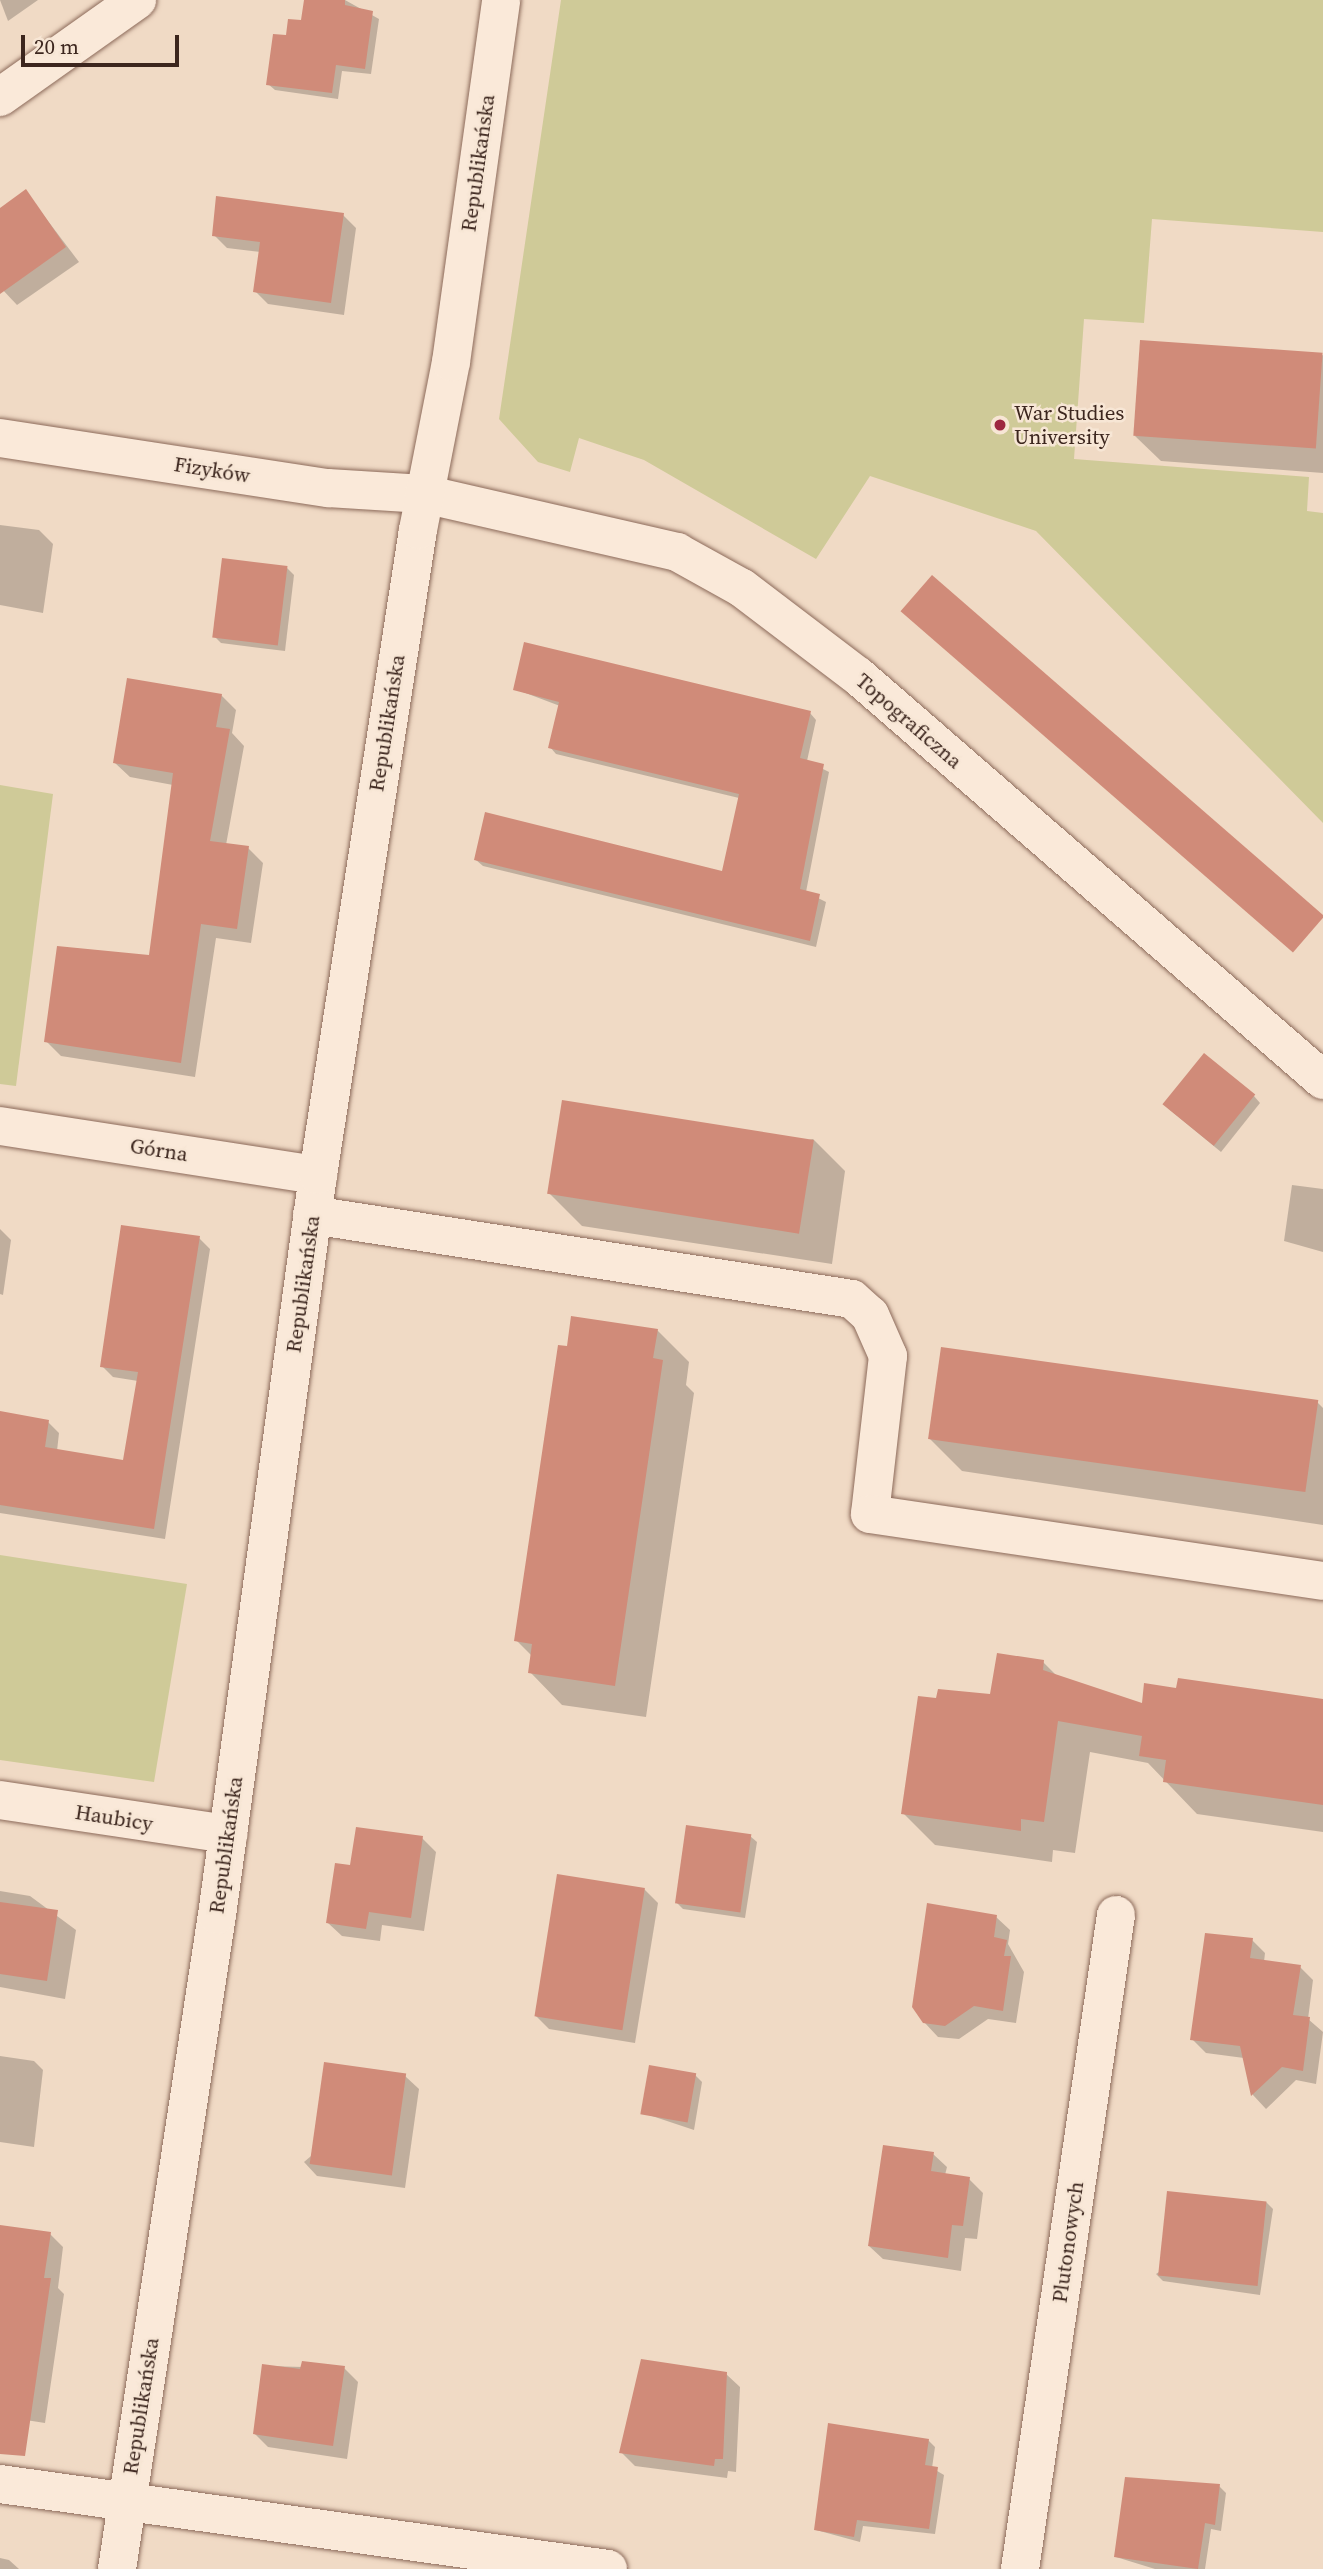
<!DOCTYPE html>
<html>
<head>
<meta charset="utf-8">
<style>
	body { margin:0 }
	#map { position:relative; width:1323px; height:2569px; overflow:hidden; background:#f0dac5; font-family:"Source Serif 4",serif }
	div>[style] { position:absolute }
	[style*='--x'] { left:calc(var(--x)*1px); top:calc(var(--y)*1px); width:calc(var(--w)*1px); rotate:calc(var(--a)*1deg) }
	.green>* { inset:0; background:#cfca98 }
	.shadow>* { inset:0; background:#0003 }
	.building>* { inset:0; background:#d08b79; transform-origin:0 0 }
	.roads { filter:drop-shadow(0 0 2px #8c6a5a) drop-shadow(0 0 2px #8c6a5a) }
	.minor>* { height:38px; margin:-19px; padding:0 19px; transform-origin:19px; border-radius:19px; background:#fae9d9 }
	.dots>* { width:19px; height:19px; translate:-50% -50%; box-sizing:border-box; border:4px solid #f7e6d5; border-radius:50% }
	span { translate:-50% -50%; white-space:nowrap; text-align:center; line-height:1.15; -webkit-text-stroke:5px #f7e6d5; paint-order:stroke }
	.street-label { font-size:21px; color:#3c261e }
	.poi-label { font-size:21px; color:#3c261e }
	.left { translate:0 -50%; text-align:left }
	.scale { position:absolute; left:21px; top:35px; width:158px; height:32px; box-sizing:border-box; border:4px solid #3c261e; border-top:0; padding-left:9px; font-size:21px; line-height:24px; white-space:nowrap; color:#3c261e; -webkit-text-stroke:5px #f7e6d5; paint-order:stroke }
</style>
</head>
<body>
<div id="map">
	<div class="green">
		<div style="clip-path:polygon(561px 0,1323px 0,1323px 232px,1152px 219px,1144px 323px,1084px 319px,1074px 459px,1309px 477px,1307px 511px,1323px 513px,1323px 823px,1036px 531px,870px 476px,816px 559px,644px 460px,579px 438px,570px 472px,538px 462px,499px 419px)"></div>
		<div style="clip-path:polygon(0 785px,53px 794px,16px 1086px,0 1084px)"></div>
		<div style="clip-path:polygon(0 1555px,187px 1584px,154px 1782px,0 1760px)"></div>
	</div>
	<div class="shadow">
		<div style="clip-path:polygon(0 0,38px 0,8px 21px)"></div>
		<div style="clip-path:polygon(306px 0,345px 0,379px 19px,371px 74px,342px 71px,338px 99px,275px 90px,268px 84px,288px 37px,302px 22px)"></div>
		<div style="clip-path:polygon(26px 192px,79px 262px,17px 305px,0 287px,0 210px)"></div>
		<div style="clip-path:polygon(343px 215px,356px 228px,344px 315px,268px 304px,255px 291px,261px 252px,227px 248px,214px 235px)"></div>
		<div style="clip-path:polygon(1323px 355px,1323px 473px,1161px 461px,1135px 436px)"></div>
		<div style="clip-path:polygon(0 525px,39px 530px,53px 544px,43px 613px,0 605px)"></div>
		<div style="clip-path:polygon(287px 568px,294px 575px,285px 651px,221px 643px,215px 637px)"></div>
		<div style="clip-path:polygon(515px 689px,810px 713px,816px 720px,807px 761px,829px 772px,806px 892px,826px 902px,816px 947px,483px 866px,476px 860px,723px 874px,739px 798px,556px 754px,550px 747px,560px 706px)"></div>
		<div style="clip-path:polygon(221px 695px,236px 710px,232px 733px,244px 746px,226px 845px,248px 848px,263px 863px,251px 943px,216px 938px,195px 1077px,61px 1056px,46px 1041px,150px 956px,173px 785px,130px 777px,115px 763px)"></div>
		<div style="clip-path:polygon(1254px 1096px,1260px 1103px,1221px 1152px,1170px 1110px)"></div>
		<div style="clip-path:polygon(813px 1139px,845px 1171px,832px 1264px,582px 1226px,550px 1194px)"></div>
		<div style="clip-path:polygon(1292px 1185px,1323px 1189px,1323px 1252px,1284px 1241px)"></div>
		<div style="clip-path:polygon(0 1229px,11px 1240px,3px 1295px,0 1294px)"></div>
		<div style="clip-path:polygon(199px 1238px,210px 1249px,165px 1539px,0 1513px,0 1413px,48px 1422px,59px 1433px,57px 1451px,125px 1462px,138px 1381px,113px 1377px,102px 1366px)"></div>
		<div style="clip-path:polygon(657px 1330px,689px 1362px,686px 1385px,694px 1393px,646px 1717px,562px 1705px,530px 1672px,532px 1656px,516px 1640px,568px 1348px)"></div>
		<div style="clip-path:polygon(1317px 1402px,1323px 1408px,1323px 1525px,962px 1471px,930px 1439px)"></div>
		<div style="clip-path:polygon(1043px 1662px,1058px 1677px,1143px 1705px,1178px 1690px,1323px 1701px,1323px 1832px,1197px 1814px,1148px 1763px,1090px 1752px,1075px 1853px,1053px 1850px,1052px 1862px,935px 1845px,903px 1813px,938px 1700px,992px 1696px)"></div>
		<div style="clip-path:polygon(750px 1836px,757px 1842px,745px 1918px,683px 1909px,676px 1902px)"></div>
		<div style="clip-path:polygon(422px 1838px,436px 1852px,424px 1931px,382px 1925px,380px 1941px,342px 1936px,328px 1923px,352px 1867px)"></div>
		<div style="clip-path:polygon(644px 1889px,658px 1903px,635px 2043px,549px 2029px,536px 2016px)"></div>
		<div style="clip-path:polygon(0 1891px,30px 1896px,76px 1930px,65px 1999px,0 1987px)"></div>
		<div style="clip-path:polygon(996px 1917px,1010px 1930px,1008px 1944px,1024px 1972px,1016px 2023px,988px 2019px,959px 2039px,938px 2037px,924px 2022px)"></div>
		<div style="clip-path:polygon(1252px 1940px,1265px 1953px,1264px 1962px,1300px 1967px,1313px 1980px,1308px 2019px,1323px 2032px,1316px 2084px,1296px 2080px,1266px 2109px,1253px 2095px,1244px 2058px,1206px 2053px,1192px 2039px)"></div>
		<div style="clip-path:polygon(0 2056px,34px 2061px,43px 2070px,34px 2147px,0 2142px)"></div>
		<div style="clip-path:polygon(695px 2075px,702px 2082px,694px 2130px,643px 2113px)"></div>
		<div style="clip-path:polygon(405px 2076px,419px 2089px,405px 2188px,317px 2176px,304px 2162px)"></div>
		<div style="clip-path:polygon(933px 2154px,947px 2167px,945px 2175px,969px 2179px,983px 2193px,977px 2239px,965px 2238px,961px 2271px,883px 2259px,869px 2246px)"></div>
		<div style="clip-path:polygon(1266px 2202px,1273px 2209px,1260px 2295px,1163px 2281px,1156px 2274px)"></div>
		<div style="clip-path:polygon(0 2226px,50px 2234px,63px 2247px,58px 2288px,64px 2294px,45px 2423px,0 2416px)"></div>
		<div style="clip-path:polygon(264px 2366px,344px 2368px,358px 2382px,347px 2459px,268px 2447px,255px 2434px)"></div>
		<div style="clip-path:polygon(726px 2374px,740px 2387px,736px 2472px,728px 2471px,727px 2478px,635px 2466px,621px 2452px)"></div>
		<div style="clip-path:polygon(928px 2440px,935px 2447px,932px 2468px,944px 2475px,935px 2534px,863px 2526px,860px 2542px,816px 2530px)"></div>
		<div style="clip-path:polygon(1219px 2486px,1226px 2493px,1221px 2531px,1211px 2529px,1205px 2569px,1155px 2569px,1116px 2557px)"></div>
		<div style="clip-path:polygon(0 2558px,9px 2560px,19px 2569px,0 2569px)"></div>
	</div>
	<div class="building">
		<div style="clip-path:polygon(304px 0,345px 0,345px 5px,373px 11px,365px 69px,336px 65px,332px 93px,266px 85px,273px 34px,286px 35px,288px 19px,301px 20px)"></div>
		<div style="clip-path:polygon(26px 189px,66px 247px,0 294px,0 208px)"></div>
		<div style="clip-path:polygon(216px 196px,344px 213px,331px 303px,253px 292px,260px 242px,212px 236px)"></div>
		<div style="left:1140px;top:340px;width:183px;height:96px;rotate:4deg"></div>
		<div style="left:222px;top:558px;width:66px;height:80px;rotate:7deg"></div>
		<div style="left:932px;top:575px;width:520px;height:48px;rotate:41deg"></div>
		<div style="clip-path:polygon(524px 642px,811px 711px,800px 758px,824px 764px,800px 889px,820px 894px,810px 941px,474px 860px,485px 812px,722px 871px,739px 794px,548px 748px,559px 702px,513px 690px)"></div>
		<div style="clip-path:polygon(127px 678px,222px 694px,216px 727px,230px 729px,210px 841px,249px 846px,237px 929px,201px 924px,181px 1063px,44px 1042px,57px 946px,149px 955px,173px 773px,113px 763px)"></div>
		<div style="left:1204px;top:1053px;width:66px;height:66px;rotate:39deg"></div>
		<div style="left:562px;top:1100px;width:255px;height:95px;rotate:9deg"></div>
		<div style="clip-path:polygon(121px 1225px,200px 1236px,154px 1529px,0 1505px,0 1411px,49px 1420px,45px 1447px,123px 1460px,138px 1372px,100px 1367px)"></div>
		<div style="clip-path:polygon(571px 1316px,658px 1329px,653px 1358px,663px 1360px,615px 1686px,528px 1673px,532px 1644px,514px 1641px,558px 1345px,567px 1346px)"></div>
		<div style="left:941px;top:1347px;width:381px;height:93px;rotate:8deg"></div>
		<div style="clip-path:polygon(997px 1653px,1044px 1660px,1043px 1670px,1142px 1703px,1144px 1683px,1176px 1688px,1178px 1678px,1323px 1699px,1323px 1805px,1163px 1782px,1166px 1760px,1139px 1756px,1142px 1736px,1058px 1721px,1044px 1822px,1021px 1819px,1021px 1831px,901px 1814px,918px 1696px,936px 1698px,938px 1689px,990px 1694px)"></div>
		<div style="left:686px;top:1825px;width:66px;height:79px;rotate:8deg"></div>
		<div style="clip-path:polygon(356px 1827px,423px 1836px,411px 1918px,369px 1912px,366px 1929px,326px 1923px,335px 1863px,350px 1865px)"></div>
		<div style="left:557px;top:1874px;width:89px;height:144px;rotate:9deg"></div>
		<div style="clip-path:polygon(0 1902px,58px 1910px,47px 1981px,0 1974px)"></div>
		<div style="clip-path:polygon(927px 1903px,997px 1915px,994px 1937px,1007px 1940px,1004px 1956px,1011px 1956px,1003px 2011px,974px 2006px,945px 2026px,923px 2023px,912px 2007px)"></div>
		<div style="clip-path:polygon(1205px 1933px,1253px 1938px,1250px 1958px,1301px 1965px,1293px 2015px,1310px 2017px,1303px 2071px,1282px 2067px,1251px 2096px,1240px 2046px,1190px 2040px)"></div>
		<div style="left:324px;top:2062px;width:83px;height:103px;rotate:8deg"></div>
		<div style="left:649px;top:2065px;width:48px;height:50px;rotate:10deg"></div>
		<div style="clip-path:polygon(883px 2145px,934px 2152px,931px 2171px,970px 2177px,963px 2226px,952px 2225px,948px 2258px,868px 2246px)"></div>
		<div style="left:1167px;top:2191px;width:100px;height:85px;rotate:6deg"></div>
		<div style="clip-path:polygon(0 2225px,51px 2232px,44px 2278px,51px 2278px,25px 2456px,0 2454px)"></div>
		<div style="clip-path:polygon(641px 2359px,727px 2372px,723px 2459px,715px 2459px,714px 2466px,619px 2453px)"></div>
		<div style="clip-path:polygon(302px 2361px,345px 2366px,333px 2446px,253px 2434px,262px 2364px,300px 2369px)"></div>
		<div style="clip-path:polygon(828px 2423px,929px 2439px,925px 2465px,938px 2467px,929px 2529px,857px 2520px,854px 2537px,814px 2530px)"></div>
		<div style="clip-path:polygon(1125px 2477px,1220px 2484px,1215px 2525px,1205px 2523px,1198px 2569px,1114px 2557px)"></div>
	</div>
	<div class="roads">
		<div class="minor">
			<div style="--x:0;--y:97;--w:168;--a:-35.3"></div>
			<div style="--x:0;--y:438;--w:332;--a:8.7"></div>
			<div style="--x:328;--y:488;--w:96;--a:3.6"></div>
			<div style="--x:424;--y:494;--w:260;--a:12.9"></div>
			<div style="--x:677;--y:552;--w:74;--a:29"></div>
			<div style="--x:742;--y:588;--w:146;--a:37.2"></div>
			<div style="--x:858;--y:676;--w:616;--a:40.98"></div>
			<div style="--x:0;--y:1126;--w:322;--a:8.8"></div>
			<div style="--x:312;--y:1215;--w:546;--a:8.84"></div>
			<div style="--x:852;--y:1299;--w:24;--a:42"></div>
			<div style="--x:870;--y:1315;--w:45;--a:66.3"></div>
			<div style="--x:888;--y:1356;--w:159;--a:96.5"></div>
			<div style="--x:870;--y:1514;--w:458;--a:8.4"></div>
			<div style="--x:0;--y:1800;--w:231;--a:8.5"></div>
			<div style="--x:0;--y:2484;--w:614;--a:7.96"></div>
			<div style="--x:117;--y:2569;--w:662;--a:-81.31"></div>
			<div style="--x:217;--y:1915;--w:747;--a:-82.23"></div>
			<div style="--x:318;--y:1175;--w:653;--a:-81.19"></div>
			<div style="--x:418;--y:530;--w:171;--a:-78.9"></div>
			<div style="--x:451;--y:362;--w:365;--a:-82.1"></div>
			<div style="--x:1020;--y:2569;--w:661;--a:-81.65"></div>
		</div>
	</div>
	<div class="dots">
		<div style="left:1000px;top:425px;background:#9e2741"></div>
	</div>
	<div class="street-label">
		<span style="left:478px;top:163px;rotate:-82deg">Republikańska</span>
		<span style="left:212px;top:470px;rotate:9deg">Fizyków</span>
		<span style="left:909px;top:721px;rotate:41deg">Topograficzna</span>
		<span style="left:387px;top:723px;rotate:-81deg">Republikańska</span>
		<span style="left:159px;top:1150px;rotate:9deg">Górna</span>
		<span style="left:303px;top:1284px;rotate:-82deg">Republikańska</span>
		<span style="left:114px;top:1818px;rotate:9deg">Haubicy</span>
		<span style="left:226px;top:1845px;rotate:-82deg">Republikańska</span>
		<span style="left:1068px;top:2242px;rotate:-82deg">Plutonowych</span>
		<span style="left:141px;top:2406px;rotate:-81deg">Republikańska</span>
	</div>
	<div class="poi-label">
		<span class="left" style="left:1014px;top:425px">War Studies<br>University</span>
	</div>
	<div class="scale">20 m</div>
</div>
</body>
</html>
